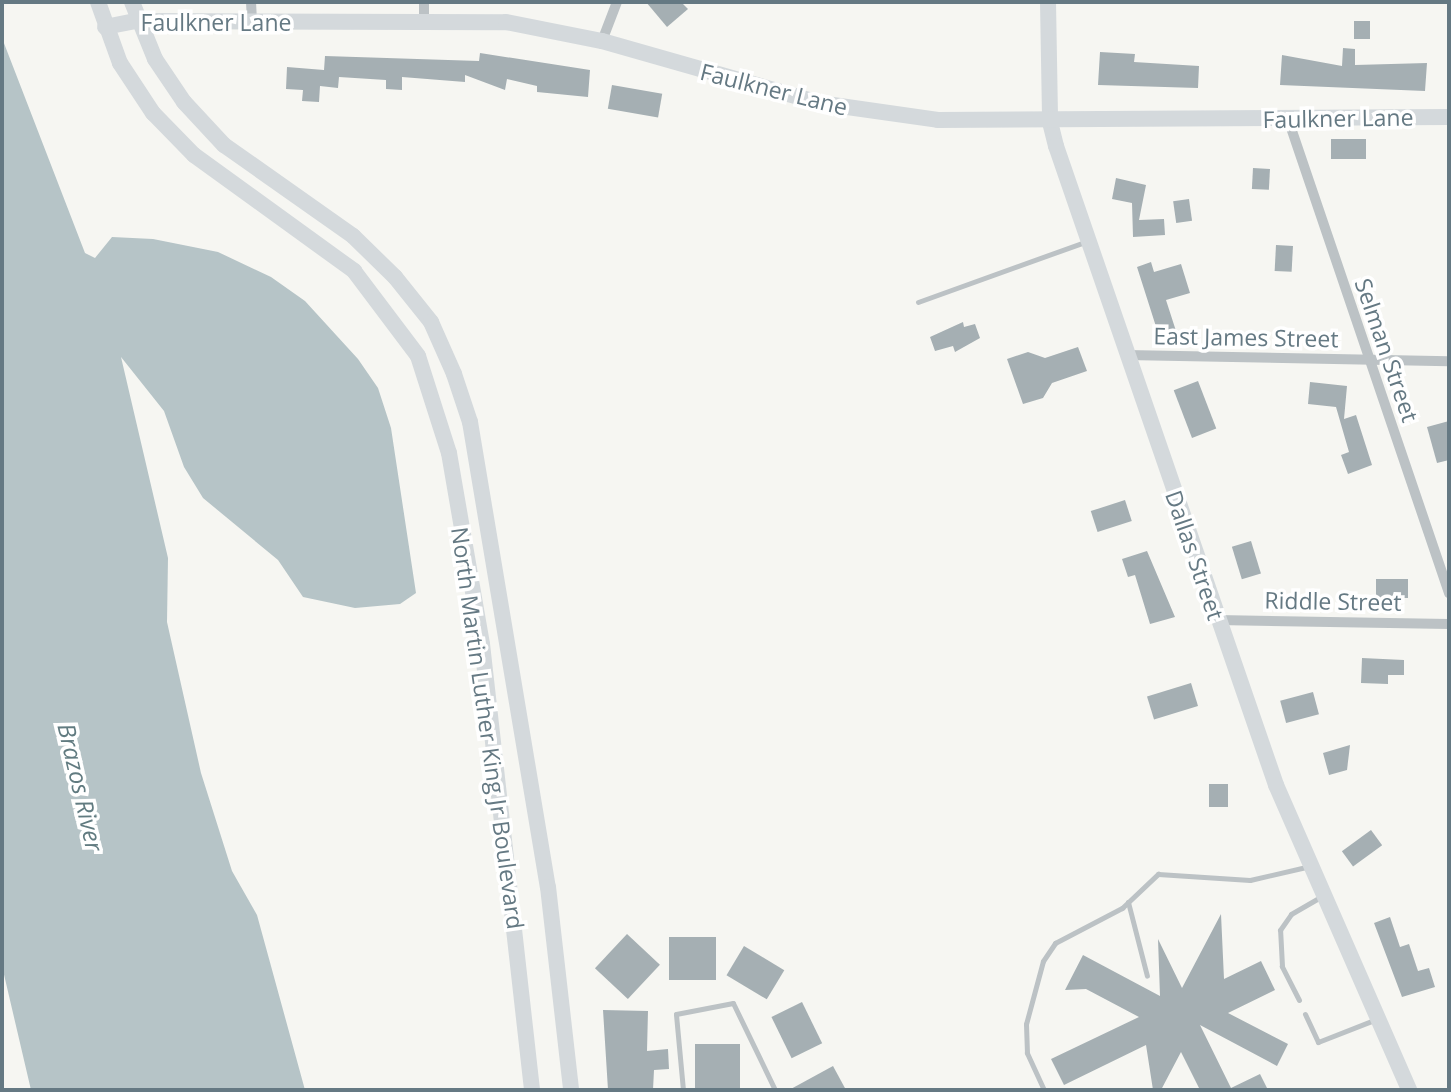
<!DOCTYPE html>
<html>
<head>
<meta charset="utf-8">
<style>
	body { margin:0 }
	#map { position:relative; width:1451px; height:1092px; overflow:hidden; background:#f6f6f2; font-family:"Open Sans",sans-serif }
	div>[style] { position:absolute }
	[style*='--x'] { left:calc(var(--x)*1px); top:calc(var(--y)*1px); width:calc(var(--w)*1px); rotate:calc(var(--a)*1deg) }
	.water>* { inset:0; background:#b6c4c7 }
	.building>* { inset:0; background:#a5afb3; transform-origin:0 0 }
	.lane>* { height:5px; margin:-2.5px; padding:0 2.5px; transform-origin:2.5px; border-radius:2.5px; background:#bcc2c5 }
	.street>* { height:10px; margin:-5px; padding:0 5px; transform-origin:5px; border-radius:5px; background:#bcc2c5 }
	.secondary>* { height:16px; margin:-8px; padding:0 8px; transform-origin:8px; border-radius:8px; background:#d4d9dc }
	span { translate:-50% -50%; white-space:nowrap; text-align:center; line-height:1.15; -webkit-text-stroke:7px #fff; paint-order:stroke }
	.street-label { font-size:23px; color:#657983 }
	.water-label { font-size:24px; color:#617b80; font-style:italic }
	.frame { position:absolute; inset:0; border:4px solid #657983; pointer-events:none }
</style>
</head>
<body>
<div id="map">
	<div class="water">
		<div style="clip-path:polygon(2px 38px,85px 253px,95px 258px,112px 237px,153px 239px,218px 252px,271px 277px,305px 301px,358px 359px,378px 388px,391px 428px,416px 593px,400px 604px,355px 608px,303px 597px,278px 560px,203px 498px,184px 467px,164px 411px,121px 357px,168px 558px,167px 622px,201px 773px,232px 871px,257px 915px,305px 1090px,31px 1090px,2px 966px)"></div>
	</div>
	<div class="building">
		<div style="clip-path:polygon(646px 2px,681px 2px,688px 9px,667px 27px)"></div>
		<div style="left:1354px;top:21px;width:16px;height:18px"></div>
		<div style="clip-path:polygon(1343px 48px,1355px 49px,1355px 65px,1427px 63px,1425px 91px,1280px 85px,1282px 55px,1342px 66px)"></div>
		<div style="clip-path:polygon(1100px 52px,1135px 54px,1134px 62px,1199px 66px,1198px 88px,1098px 85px)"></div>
		<div style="clip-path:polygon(480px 53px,590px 70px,588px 97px,537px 92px,537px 86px,507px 79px,505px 90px,465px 75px,465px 82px,402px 77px,402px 90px,386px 89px,386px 80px,339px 77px,338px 88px,320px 86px,319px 102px,302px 101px,303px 90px,286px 89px,287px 67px,324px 70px,325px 56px,479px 61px)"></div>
		<div style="left:612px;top:85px;width:51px;height:24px;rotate:10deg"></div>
		<div style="left:1331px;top:139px;width:35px;height:20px"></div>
		<div style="left:1253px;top:168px;width:17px;height:21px;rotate:3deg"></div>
		<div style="clip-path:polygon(1116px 178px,1146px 185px,1139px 220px,1164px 219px,1165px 235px,1133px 237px,1132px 203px,1112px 199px)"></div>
		<div style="left:1189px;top:199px;width:22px;height:16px;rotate:82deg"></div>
		<div style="left:1276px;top:245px;width:17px;height:26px;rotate:3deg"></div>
		<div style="clip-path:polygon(1151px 262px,1154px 272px,1181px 264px,1190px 293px,1166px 300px,1176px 331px,1159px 336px,1137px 267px)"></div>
		<div style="clip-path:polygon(963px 322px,964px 327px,975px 324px,980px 338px,955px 352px,953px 346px,935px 351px,930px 337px)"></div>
		<div style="clip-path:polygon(1078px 347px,1087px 371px,1052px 383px,1043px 398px,1023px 404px,1007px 359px,1028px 352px,1045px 358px)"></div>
		<div style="left:1198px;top:381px;width:51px;height:26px;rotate:69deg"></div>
		<div style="clip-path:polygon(1310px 382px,1347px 386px,1344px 419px,1356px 415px,1372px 465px,1348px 474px,1341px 455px,1349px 452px,1336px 407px,1308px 404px)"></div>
		<div style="clip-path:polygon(1449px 421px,1449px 460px,1437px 463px,1427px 427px)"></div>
		<div style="left:1125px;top:500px;width:22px;height:36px;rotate:72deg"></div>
		<div style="left:1251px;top:541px;width:34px;height:20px;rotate:73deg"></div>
		<div style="clip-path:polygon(1147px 551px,1175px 617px,1150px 624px,1135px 575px,1128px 577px,1122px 559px)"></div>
		<div style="left:1376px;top:579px;width:32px;height:19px"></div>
		<div style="clip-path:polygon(1362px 658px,1404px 660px,1404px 675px,1388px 675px,1388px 684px,1361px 683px)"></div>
		<div style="left:1191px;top:683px;width:24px;height:46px;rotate:73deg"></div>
		<div style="left:1313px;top:692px;width:23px;height:34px;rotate:75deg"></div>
		<div style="clip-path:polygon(1350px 745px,1347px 770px,1329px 775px,1323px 753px)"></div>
		<div style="left:1209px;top:784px;width:19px;height:23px"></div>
		<div style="left:1371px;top:830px;width:19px;height:36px;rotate:54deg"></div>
		<div style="clip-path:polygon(1221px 914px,1224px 979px,1261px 961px,1275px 990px,1228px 1013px,1288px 1044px,1277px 1066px,1200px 1025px,1231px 1088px,1260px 1074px,1268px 1090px,1200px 1090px,1181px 1052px,1161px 1090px,1153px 1090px,1146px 1045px,1064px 1085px,1051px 1059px,1139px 1017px,1086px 989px,1065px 990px,1083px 955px,1160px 996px,1158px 939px,1182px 988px)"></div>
		<div style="clip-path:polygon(1390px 917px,1400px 947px,1409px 944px,1418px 971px,1429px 968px,1435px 987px,1402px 997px,1374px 923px)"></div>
		<div style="left:627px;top:934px;width:45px;height:47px;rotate:43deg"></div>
		<div style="left:669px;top:937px;width:47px;height:43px"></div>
		<div style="left:744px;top:946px;width:47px;height:34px;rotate:31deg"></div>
		<div style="left:802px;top:1002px;width:46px;height:34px;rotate:64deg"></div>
		<div style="clip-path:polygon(603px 1010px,648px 1011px,647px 1051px,668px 1049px,669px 1069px,654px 1070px,653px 1090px,608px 1090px)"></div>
		<div style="left:695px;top:1044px;width:45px;height:46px"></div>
		<div style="clip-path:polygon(833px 1066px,846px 1090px,789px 1090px)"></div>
	</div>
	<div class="lane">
		<div style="--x:918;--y:302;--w:177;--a:-19.8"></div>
		<div style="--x:1128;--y:902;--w:76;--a:75.6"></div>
		<div style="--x:1299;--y:1000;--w:38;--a:-117"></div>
		<div style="--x:1282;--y:966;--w:36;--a:-93"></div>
		<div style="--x:1280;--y:930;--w:19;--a:-55"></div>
		<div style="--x:1291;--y:914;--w:34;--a:-30"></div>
		<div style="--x:1305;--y:1014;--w:31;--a:65"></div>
		<div style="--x:1318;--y:1042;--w:60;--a:-21.4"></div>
		<div style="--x:683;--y:1090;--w:76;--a:-95.3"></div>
		<div style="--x:676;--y:1014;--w:58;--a:-10.9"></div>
		<div style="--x:733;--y:1003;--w:97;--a:64.2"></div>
		<div style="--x:1044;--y:1090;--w:41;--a:-114.7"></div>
		<div style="--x:1027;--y:1053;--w:29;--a:-92"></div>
		<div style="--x:1026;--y:1024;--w:65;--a:-74.9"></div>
		<div style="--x:1043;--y:961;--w:22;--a:-56"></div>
		<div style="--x:1055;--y:943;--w:76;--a:-27.6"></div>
		<div style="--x:1122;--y:908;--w:50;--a:-43.4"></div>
		<div style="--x:1158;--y:874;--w:92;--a:3.7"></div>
		<div style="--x:1250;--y:880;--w:62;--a:-13.1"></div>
	</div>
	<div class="street">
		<div style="--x:251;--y:2;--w:20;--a:87"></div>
		<div style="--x:424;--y:2;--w:19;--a:90"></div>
		<div style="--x:602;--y:41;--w:42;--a:-69"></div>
		<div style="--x:1288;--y:119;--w:501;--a:71.24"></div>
		<div style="--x:1126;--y:355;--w:323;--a:1.1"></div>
		<div style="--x:1217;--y:620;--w:232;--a:1"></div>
	</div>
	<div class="secondary">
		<div style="--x:98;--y:2;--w:65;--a:70.2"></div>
		<div style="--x:120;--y:63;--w:60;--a:56.6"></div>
		<div style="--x:153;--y:113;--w:59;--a:45.7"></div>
		<div style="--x:194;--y:155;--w:198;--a:35.9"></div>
		<div style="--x:354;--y:271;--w:106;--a:53"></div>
		<div style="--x:418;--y:356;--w:102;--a:72.3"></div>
		<div style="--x:449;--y:453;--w:194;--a:80.2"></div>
		<div style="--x:482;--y:644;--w:449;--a:83.6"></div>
		<div style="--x:132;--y:2;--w:61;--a:68"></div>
		<div style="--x:155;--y:59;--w:52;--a:56"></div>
		<div style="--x:184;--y:102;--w:59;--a:47.1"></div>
		<div style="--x:224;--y:145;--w:158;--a:35.2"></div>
		<div style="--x:353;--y:236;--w:59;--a:44.3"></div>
		<div style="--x:395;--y:277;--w:58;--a:51.3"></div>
		<div style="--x:431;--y:322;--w:57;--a:66.1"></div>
		<div style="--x:454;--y:374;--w:51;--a:71.6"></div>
		<div style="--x:470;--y:422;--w:471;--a:80.5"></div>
		<div style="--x:548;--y:887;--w:204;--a:83.5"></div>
		<div style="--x:1048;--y:2;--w:120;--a:89"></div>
		<div style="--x:1050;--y:122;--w:25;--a:76"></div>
		<div style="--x:1056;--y:146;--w:676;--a:71"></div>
		<div style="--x:1276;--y:785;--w:333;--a:66.4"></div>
		<div style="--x:105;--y:27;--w:33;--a:-11"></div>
		<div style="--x:137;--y:21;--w:369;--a:0.2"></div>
		<div style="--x:506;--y:22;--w:98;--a:11.2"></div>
		<div style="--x:602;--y:41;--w:226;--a:15.9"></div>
		<div style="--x:819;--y:103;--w:120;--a:8.1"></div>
		<div style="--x:938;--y:120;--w:511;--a:-0.34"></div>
	</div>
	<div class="street-label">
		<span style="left:216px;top:22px">Faulkner Lane</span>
		<span style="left:774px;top:89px;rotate:14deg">Faulkner Lane</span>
		<span style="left:1338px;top:118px;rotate:-1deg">Faulkner Lane</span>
		<span style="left:1246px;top:337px;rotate:1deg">East James Street</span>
		<span style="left:1387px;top:350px;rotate:71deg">Selman Street</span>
		<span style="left:1195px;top:555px;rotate:71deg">Dallas Street</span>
		<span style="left:1333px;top:601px;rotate:1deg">Riddle Street</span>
		<span style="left:488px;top:728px;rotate:82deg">North Martin Luther King Jr Boulevard</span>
	</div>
	<div class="water-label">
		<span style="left:81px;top:787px;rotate:77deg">Brazos River</span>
	</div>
	<div class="frame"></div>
</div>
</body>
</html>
